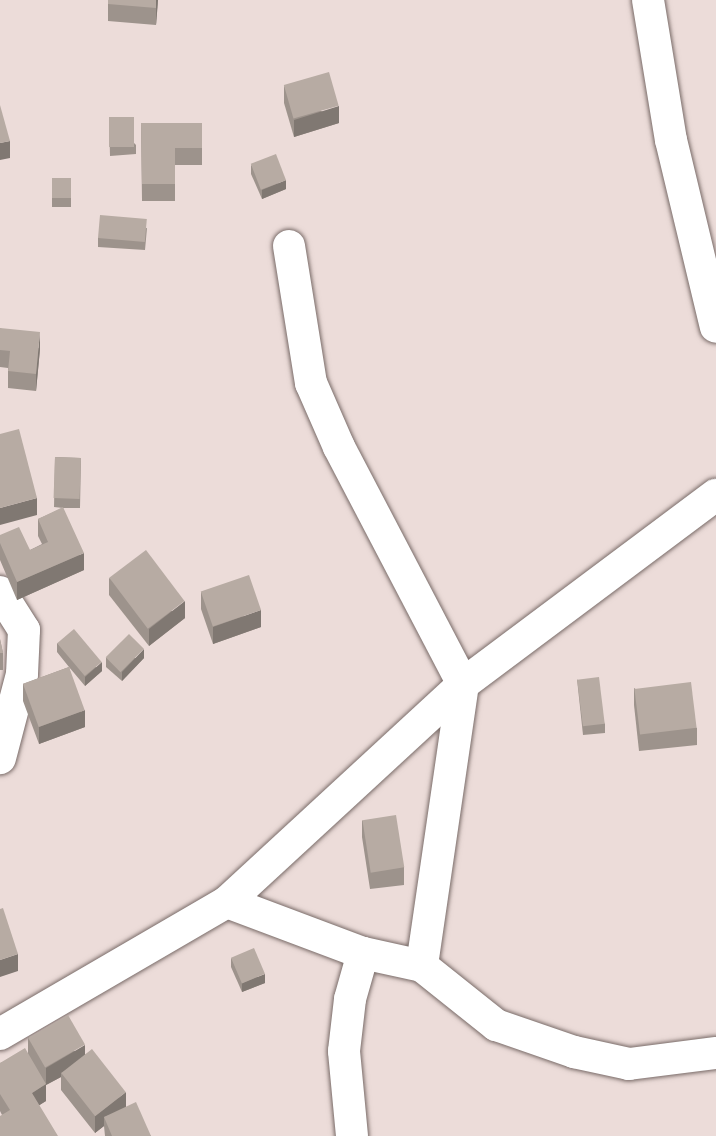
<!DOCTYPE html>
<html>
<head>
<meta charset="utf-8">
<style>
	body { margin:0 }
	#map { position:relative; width:716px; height:1136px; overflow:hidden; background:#ecdcd9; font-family:Jost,sans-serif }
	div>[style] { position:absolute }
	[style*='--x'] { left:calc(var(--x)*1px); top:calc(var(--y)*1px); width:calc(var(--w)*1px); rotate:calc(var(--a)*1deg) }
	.roads { filter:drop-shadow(0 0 2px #796b68) drop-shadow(0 0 2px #796b68) }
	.minor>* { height:32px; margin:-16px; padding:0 16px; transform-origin:16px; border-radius:16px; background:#fff }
	.wall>* { inset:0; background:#9d938c; transform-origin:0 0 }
	.shaded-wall>* { inset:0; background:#807872 }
	.building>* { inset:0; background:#b7aba3; transform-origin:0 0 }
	span { translate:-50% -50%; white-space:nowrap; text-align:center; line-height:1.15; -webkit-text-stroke:7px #fff; paint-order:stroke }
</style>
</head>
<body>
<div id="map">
	<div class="roads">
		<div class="minor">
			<div style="--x:648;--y:0;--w:142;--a:80.7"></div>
			<div style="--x:671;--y:140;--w:192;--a:76.5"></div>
			<div style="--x:289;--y:246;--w:139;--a:80.9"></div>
			<div style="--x:311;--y:383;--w:70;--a:66.4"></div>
			<div style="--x:339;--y:447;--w:267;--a:62.4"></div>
			<div style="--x:463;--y:684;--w:285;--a:98.3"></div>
			<div style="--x:0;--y:592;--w:45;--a:57.7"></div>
			<div style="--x:24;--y:630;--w:44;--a:92.6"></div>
			<div style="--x:22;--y:674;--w:87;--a:104.7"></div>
			<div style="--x:227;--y:902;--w:145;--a:20.6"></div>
			<div style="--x:363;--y:953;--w:60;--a:12.4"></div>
			<div style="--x:422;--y:966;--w:95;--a:38.6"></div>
			<div style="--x:496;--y:1025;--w:83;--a:19.1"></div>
			<div style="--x:574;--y:1052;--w:56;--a:12.3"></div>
			<div style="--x:629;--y:1064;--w:88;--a:-7.2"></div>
			<div style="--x:0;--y:1034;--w:263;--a:-30.2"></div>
			<div style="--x:227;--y:902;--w:321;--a:-42.7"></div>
			<div style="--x:463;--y:684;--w:316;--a:-36.8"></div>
			<div style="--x:352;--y:1136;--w:85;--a:-95.4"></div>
			<div style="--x:344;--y:1051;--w:52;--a:-83.4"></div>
			<div style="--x:350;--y:999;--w:48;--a:-74.2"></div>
		</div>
	</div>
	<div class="wall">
		<div style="clip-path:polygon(108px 0,158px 0,156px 25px,108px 21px)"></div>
		<div style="clip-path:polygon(284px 86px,339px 123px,294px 137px,284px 103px)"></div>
		<div style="clip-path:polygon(109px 117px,136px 145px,136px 154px,110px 156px)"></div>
		<div style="clip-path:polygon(141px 123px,202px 123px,202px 165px,175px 165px,175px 201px,142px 201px)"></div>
		<div style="clip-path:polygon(251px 165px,286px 189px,262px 199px,251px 174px)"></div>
		<div style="left:52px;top:178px;width:19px;height:29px"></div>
		<div style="clip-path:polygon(147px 228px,145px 250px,98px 247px,98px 238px)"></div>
		<div style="clip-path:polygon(0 328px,40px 349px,36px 391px,8px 388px,8px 368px,0 367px)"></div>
		<div style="clip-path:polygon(55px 457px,81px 458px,80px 508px,63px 508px,84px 570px,17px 600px,0 560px,0 535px,30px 550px,42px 544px,38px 536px,38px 519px,63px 508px,54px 507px)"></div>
		<div style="clip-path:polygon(109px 578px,185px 618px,149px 646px,109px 595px)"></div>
		<div style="clip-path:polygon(201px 592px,261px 627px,213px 644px,201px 609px)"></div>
		<div style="clip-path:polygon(0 639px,3px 653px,3px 670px,0 670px)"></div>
		<div style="clip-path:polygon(57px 643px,102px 671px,85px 686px,69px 667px,85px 727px,39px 744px,23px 701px,23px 684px,69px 667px,57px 652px)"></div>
		<div style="clip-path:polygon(106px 658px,144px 658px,122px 681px,106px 667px)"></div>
		<div style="clip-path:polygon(577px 679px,605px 724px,605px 733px,583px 735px)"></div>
		<div style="clip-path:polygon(634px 688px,697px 728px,697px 745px,639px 751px,634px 705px)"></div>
		<div style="clip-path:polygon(362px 820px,404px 867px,404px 885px,370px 889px,362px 837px)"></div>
		<div style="clip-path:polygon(231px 958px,265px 983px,242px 992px,231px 967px)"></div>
		<div style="clip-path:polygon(28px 1037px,85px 1054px,126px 1107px,151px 1136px,105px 1136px,104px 1126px,95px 1133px,61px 1090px,61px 1077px,46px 1085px,46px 1101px,39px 1105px,2px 1115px,0 1111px,0 1063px,28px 1054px)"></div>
	</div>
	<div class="shaded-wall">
		<div style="clip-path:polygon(156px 0,158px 0,156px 25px)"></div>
		<div style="clip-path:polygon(339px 106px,339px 123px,294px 137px,294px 120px)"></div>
		<div style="clip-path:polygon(10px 141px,10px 158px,0 160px,0 143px)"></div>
		<div style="clip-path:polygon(286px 180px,286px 189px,262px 199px,262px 190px)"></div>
		<div style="clip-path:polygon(40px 332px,40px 349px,36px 391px,36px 374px)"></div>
		<div style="clip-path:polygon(37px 498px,37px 515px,0 525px,0 508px)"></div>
		<div style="clip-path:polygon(84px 553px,84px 570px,17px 600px,17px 582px)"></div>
		<div style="clip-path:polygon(185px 601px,185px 618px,149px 646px,149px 629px)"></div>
		<div style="clip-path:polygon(261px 610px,261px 627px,213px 644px,213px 627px)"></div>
		<div style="clip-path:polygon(144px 649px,144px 658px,122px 681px,122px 672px)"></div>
		<div style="clip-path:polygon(102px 662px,102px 671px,85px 686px,85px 677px)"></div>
		<div style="clip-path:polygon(85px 710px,85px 727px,39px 744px,39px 727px)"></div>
		<div style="clip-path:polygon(18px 954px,18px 971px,0 977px,0 960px)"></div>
		<div style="clip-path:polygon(265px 974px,265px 983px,242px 992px,242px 983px)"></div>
		<div style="clip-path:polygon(85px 1045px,85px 1062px,61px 1073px,61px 1077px,46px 1085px,46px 1101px,32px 1110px,32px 1093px,46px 1084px,46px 1068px)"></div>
		<div style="clip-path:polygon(126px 1092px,126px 1109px,104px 1117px,104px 1126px,95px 1133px,95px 1116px)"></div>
	</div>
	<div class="building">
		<div style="clip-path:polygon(108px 0,156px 0,156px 8px,108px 4px)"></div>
		<div style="left:329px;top:72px;width:35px;height:47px;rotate:74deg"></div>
		<div style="clip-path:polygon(0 105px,10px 141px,0 143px)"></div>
		<div style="left:109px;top:117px;width:25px;height:30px"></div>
		<div style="clip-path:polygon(141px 123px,202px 123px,202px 148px,175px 148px,175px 184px,142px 184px)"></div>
		<div style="left:276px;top:154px;width:28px;height:27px;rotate:69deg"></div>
		<div style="left:52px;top:178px;width:19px;height:20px"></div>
		<div style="left:100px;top:215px;width:47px;height:23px;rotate:5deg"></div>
		<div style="clip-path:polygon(0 328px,40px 332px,36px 374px,8px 371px,10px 351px,0 350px)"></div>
		<div style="clip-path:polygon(19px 429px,37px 498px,0 508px,0 434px)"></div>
		<div style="left:55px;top:457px;width:26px;height:41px;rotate:2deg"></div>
		<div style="clip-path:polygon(63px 507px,84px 553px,17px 582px,0 543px,0 535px,19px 527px,30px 550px,48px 542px,38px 519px)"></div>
		<div style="left:146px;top:550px;width:64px;height:46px;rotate:53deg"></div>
		<div style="left:249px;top:575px;width:37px;height:51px;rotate:71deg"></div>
		<div style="left:74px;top:629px;width:43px;height:22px;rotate:50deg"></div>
		<div style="left:129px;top:634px;width:21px;height:33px;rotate:45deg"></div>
		<div style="clip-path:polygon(0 639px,3px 653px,0 653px)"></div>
		<div style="left:69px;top:667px;width:46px;height:49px;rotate:70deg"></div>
		<div style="left:599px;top:677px;width:47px;height:22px;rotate:83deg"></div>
		<div style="left:691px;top:682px;width:46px;height:57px;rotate:83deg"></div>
		<div style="left:396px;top:815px;width:53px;height:34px;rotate:81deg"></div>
		<div style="clip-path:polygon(3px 908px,18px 954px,0 960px,0 909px)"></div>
		<div style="left:254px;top:948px;width:28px;height:25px;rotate:67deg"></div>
		<div style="left:68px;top:1015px;width:34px;height:46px;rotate:60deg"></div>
		<div style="clip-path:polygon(25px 1048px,46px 1084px,32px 1093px,58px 1136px,0 1136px,0 1116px,10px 1110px,0 1094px,0 1063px)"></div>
		<div style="left:92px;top:1049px;width:55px;height:39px;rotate:52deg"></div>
		<div style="clip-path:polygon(136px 1102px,151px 1136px,112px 1136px,104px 1117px)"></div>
	</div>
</div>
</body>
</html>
